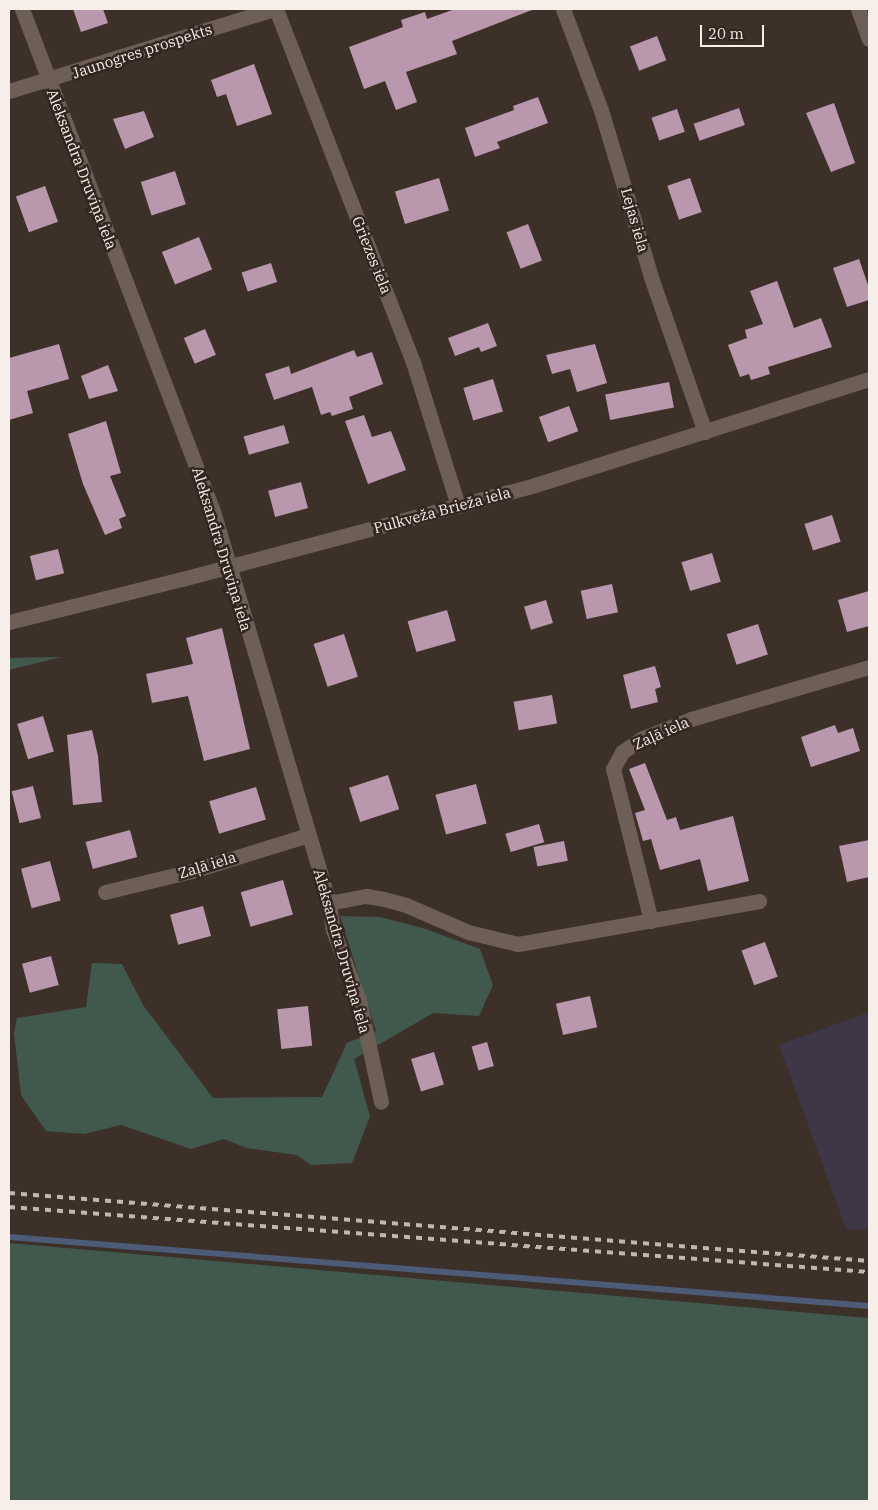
<!DOCTYPE html>
<html>
<head>
<meta charset="utf-8">
<style>
	body { margin:0 }
	#map { position:relative; width:878px; height:1510px; overflow:hidden; background:#3d3029; font-family:"IBM Plex Serif",serif }
	div>[style] { position:absolute }
	[style*='--x'] { left:calc(var(--x)*1px); top:calc(var(--y)*1px); width:calc(var(--w)*1px); rotate:calc(var(--a)*1deg) }
	.industrial>* { inset:0; background:#3d3748 }
	.green>* { inset:0; background:#41584d }
	.stream>* { height:6px; margin:-3px; padding:0 3px; transform-origin:3px; border-radius:3px; background:#4c5b77 }
	.building>* { inset:0; background:#b998ae; transform-origin:0 0 }
	.minor>* { height:15px; margin:-7.5px; padding:0 7.5px; transform-origin:7.5px; border-radius:7.5px; background:#6d5e56 }
	.rail>* { height:4px; margin-top:-2px; transform-origin:0; background:repeating-linear-gradient(90deg,#c1b7b1 0 6px,transparent 0 12px) }
	span { translate:-50% -50%; white-space:nowrap; text-align:center; line-height:1.15; -webkit-text-stroke:5px #332620; paint-order:stroke }
	.street-label { font-size:15px; color:#f7eee9 }
	.frame { position:absolute; inset:0; border:10px solid #f7eee9; pointer-events:none }
	.scale { position:absolute; left:700px; top:25px; width:64px; height:22px; box-sizing:border-box; border:2px solid #f7eee9; border-top:0; padding-left:6px; font-size:15px; line-height:18px; white-space:nowrap; color:#f7eee9; -webkit-text-stroke:4px #332620; paint-order:stroke }
</style>
</head>
<body>
<div id="map">
	<div class="industrial">
		<div style="clip-path:polygon(869px 1012px,869px 1230px,846px 1229px,779px 1045px)"></div>
	</div>
	<div class="green">
		<div style="clip-path:polygon(61px 657px,9px 670px,9px 658px)"></div>
		<div style="clip-path:polygon(340px 916px,380px 917px,426px 929px,480px 949px,493px 985px,479px 1016px,433px 1013px,354px 1059px,370px 1116px,352px 1163px,311px 1165px,297px 1155px,247px 1148px,224px 1139px,191px 1149px,121px 1125px,84px 1134px,46px 1131px,21px 1095px,14px 1033px,17px 1018px,86px 1007px,92px 963px,122px 964px,143px 1005px,213px 1098px,322px 1097px,347px 1043px,376px 1031px)"></div>
		<div style="clip-path:polygon(9px 1243px,869px 1318px,869px 1501px,9px 1501px)"></div>
	</div>
	<div class="stream">
		<div style="--x:9;--y:1237;--w:863;--a:4.59"></div>
	</div>
	<div class="building">
		<div style="clip-path:polygon(73px 9px,103px 9px,108px 23px,81px 32px)"></div>
		<div style="clip-path:polygon(455px 9px,532px 10px,452px 41px,457px 54px,406px 72px,417px 102px,396px 110px,385px 81px,364px 89px,349px 47px,403px 27px,401px 20px,425px 12px,427px 19px)"></div>
		<div style="left:657px;top:36px;width:26px;height:29px;rotate:69deg"></div>
		<div style="clip-path:polygon(254px 64px,272px 114px,237px 126px,226px 94px,217px 97px,211px 80px)"></div>
		<div style="clip-path:polygon(538px 97px,548px 123px,497px 142px,500px 148px,475px 157px,465px 128px,514px 110px,513px 106px)"></div>
		<div style="clip-path:polygon(834px 103px,855px 163px,831px 172px,806px 113px)"></div>
		<div style="left:739px;top:108px;width:18px;height:48px;rotate:71deg"></div>
		<div style="left:677px;top:109px;width:24px;height:27px;rotate:71deg"></div>
		<div style="clip-path:polygon(144px 111px,154px 137px,125px 149px,113px 119px)"></div>
		<div style="left:175px;top:171px;width:35px;height:36px;rotate:72deg"></div>
		<div style="left:439px;top:178px;width:34px;height:46px;rotate:73deg"></div>
		<div style="left:690px;top:178px;width:36px;height:24px;rotate:71deg"></div>
		<div style="left:45px;top:186px;width:38px;height:31px;rotate:70deg"></div>
		<div style="left:528px;top:224px;width:39px;height:23px;rotate:69deg"></div>
		<div style="left:199px;top:237px;width:35px;height:40px;rotate:68deg"></div>
		<div style="clip-path:polygon(859px 259px,869px 288px,869px 300px,847px 307px,833px 268px)"></div>
		<div style="left:271px;top:263px;width:20px;height:31px;rotate:72deg"></div>
		<div style="clip-path:polygon(777px 281px,794px 328px,821px 318px,832px 347px,768px 367px,770px 374px,751px 380px,749px 374px,740px 377px,728px 345px,747px 338px,745px 330px,763px 324px,750px 291px)"></div>
		<div style="clip-path:polygon(488px 323px,497px 346px,481px 352px,479px 347px,455px 356px,448px 338px)"></div>
		<div style="left:205px;top:329px;width:28px;height:23px;rotate:67deg"></div>
		<div style="clip-path:polygon(59px 344px,69px 379px,27px 391px,33px 413px,9px 420px,9px 358px)"></div>
		<div style="clip-path:polygon(595px 344px,607px 383px,577px 392px,570px 369px,552px 374px,546px 355px)"></div>
		<div style="clip-path:polygon(354px 350px,357px 357px,372px 352px,383px 384px,349px 397px,353px 409px,332px 416px,330px 412px,321px 415px,312px 387px,274px 400px,265px 374px,289px 366px,291px 374px)"></div>
		<div style="clip-path:polygon(108px 365px,118px 391px,89px 399px,81px 376px)"></div>
		<div style="left:493px;top:379px;width:34px;height:31px;rotate:73deg"></div>
		<div style="left:669px;top:382px;width:26px;height:65px;rotate:79deg"></div>
		<div style="left:569px;top:406px;width:27px;height:32px;rotate:70deg"></div>
		<div style="clip-path:polygon(364px 415px,372px 437px,391px 431px,406px 470px,368px 484px,345px 421px)"></div>
		<div style="clip-path:polygon(106px 421px,121px 473px,110px 476px,126px 516px,119px 519px,122px 528px,105px 535px,83px 484px,68px 434px)"></div>
		<div style="left:284px;top:425px;width:19px;height:42px;rotate:74deg"></div>
		<div style="left:301px;top:482px;width:27px;height:34px;rotate:75deg"></div>
		<div style="left:832px;top:515px;width:28px;height:29px;rotate:72deg"></div>
		<div style="left:58px;top:549px;width:25px;height:29px;rotate:76deg"></div>
		<div style="left:712px;top:553px;width:30px;height:32px;rotate:73deg"></div>
		<div style="left:612px;top:584px;width:29px;height:32px;rotate:78deg"></div>
		<div style="clip-path:polygon(869px 591px,869px 626px,847px 632px,838px 600px)"></div>
		<div style="left:546px;top:600px;width:24px;height:23px;rotate:73deg"></div>
		<div style="left:447px;top:610px;width:32px;height:41px;rotate:74deg"></div>
		<div style="left:758px;top:624px;width:32px;height:33px;rotate:72deg"></div>
		<div style="clip-path:polygon(222px 628px,250px 749px,204px 761px,188px 696px,152px 703px,146px 674px,193px 664px,186px 638px)"></div>
		<div style="left:344px;top:634px;width:45px;height:32px;rotate:72deg"></div>
		<div style="clip-path:polygon(655px 666px,661px 687px,655px 689px,658px 702px,631px 709px,623px 675px)"></div>
		<div style="left:552px;top:695px;width:29px;height:39px;rotate:80deg"></div>
		<div style="left:43px;top:716px;width:37px;height:27px;rotate:73deg"></div>
		<div style="clip-path:polygon(835px 725px,838px 733px,853px 728px,860px 751px,811px 767px,801px 737px)"></div>
		<div style="clip-path:polygon(92px 730px,98px 756px,102px 802px,73px 805px,67px 735px)"></div>
		<div style="clip-path:polygon(645px 763px,667px 820px,676px 817px,680px 830px,733px 816px,749px 881px,708px 891px,700px 859px,660px 870px,651px 839px,643px 841px,635px 813px,645px 810px,629px 769px)"></div>
		<div style="left:388px;top:775px;width:36px;height:41px;rotate:72deg"></div>
		<div style="left:476px;top:784px;width:41px;height:42px;rotate:75deg"></div>
		<div style="left:33px;top:786px;width:33px;height:22px;rotate:76deg"></div>
		<div style="left:256px;top:787px;width:34px;height:49px;rotate:73deg"></div>
		<div style="left:539px;top:824px;width:19px;height:35px;rotate:74deg"></div>
		<div style="left:130px;top:830px;width:28px;height:46px;rotate:75deg"></div>
		<div style="clip-path:polygon(869px 840px,869px 877px,847px 882px,839px 846px)"></div>
		<div style="left:564px;top:841px;width:20px;height:31px;rotate:79deg"></div>
		<div style="left:50px;top:861px;width:41px;height:30px;rotate:75deg"></div>
		<div style="left:283px;top:880px;width:36px;height:44px;rotate:74deg"></div>
		<div style="left:203px;top:906px;width:31px;height:34px;rotate:75deg"></div>
		<div style="left:765px;top:942px;width:37px;height:25px;rotate:70deg"></div>
		<div style="left:51px;top:956px;width:30px;height:30px;rotate:75deg"></div>
		<div style="left:590px;top:996px;width:32px;height:35px;rotate:77deg"></div>
		<div style="left:308px;top:1006px;width:40px;height:31px;rotate:84deg"></div>
		<div style="left:487px;top:1042px;width:25px;height:16px;rotate:74deg"></div>
		<div style="left:434px;top:1052px;width:34px;height:24px;rotate:73deg"></div>
	</div>
	<div class="minor">
		<div style="--x:22;--y:9;--w:537;--a:69.17"></div>
		<div style="--x:213;--y:511;--w:409;--a:73.5"></div>
		<div style="--x:329;--y:903;--w:27;--a:82"></div>
		<div style="--x:333;--y:930;--w:75;--a:69.6"></div>
		<div style="--x:359;--y:1000;--w:104;--a:77.8"></div>
		<div style="--x:276;--y:9;--w:379;--a:68.8"></div>
		<div style="--x:413;--y:362;--w:151;--a:72.6"></div>
		<div style="--x:563;--y:9;--w:108;--a:69.4"></div>
		<div style="--x:601;--y:110;--w:177;--a:73.3"></div>
		<div style="--x:652;--y:280;--w:161;--a:70.8"></div>
		<div style="--x:858;--y:9;--w:32;--a:70"></div>
		<div style="--x:9;--y:91;--w:277;--a:-17.2"></div>
		<div style="--x:9;--y:622;--w:178;--a:-14"></div>
		<div style="--x:182;--y:579;--w:365;--a:-14.9"></div>
		<div style="--x:535;--y:485;--w:350;--a:-17.6"></div>
		<div style="--x:105;--y:892;--w:89;--a:-13.6"></div>
		<div style="--x:192;--y:871;--w:121;--a:-17.2"></div>
		<div style="--x:329;--y:903;--w:38;--a:-11"></div>
		<div style="--x:366;--y:896;--w:18;--a:9"></div>
		<div style="--x:384;--y:899;--w:23;--a:15"></div>
		<div style="--x:406;--y:905;--w:68;--a:23.5"></div>
		<div style="--x:468;--y:932;--w:51;--a:13.5"></div>
		<div style="--x:518;--y:944;--w:245;--a:-10.1"></div>
		<div style="--x:651;--y:921;--w:157;--a:-104"></div>
		<div style="--x:613;--y:769;--w:19;--a:-62"></div>
		<div style="--x:622;--y:752;--w:25;--a:-34"></div>
		<div style="--x:643;--y:738;--w:52;--a:-21.6"></div>
		<div style="--x:691;--y:719;--w:185;--a:-16.3"></div>
	</div>
	<div class="rail">
		<div style="--x:9;--y:1193;--w:863;--a:4.52"></div>
		<div style="--x:9;--y:1207;--w:862;--a:4.32"></div>
	</div>
	<div class="street-label">
		<span style="left:142px;top:51px;rotate:-18deg">Jaunogres prospekts</span>
		<span style="left:82px;top:169px;rotate:69deg">Aleksandra Druviņa iela</span>
		<span style="left:635px;top:220px;rotate:74deg">Lejas iela</span>
		<span style="left:372px;top:255px;rotate:68deg">Griezes iela</span>
		<span style="left:442px;top:510px;rotate:-15deg">Pulkveža Brieža iela</span>
		<span style="left:222px;top:549px;rotate:73deg">Aleksandra Druviņa iela</span>
		<span style="left:661px;top:733px;rotate:-24deg">Zaļā iela</span>
		<span style="left:207px;top:865px;rotate:-17deg">Zaļā iela</span>
		<span style="left:342px;top:951px;rotate:74deg">Aleksandra Druviņa iela</span>
	</div>
	<div class="frame"></div>
	<div class="scale">20 m</div>
</div>
</body>
</html>
